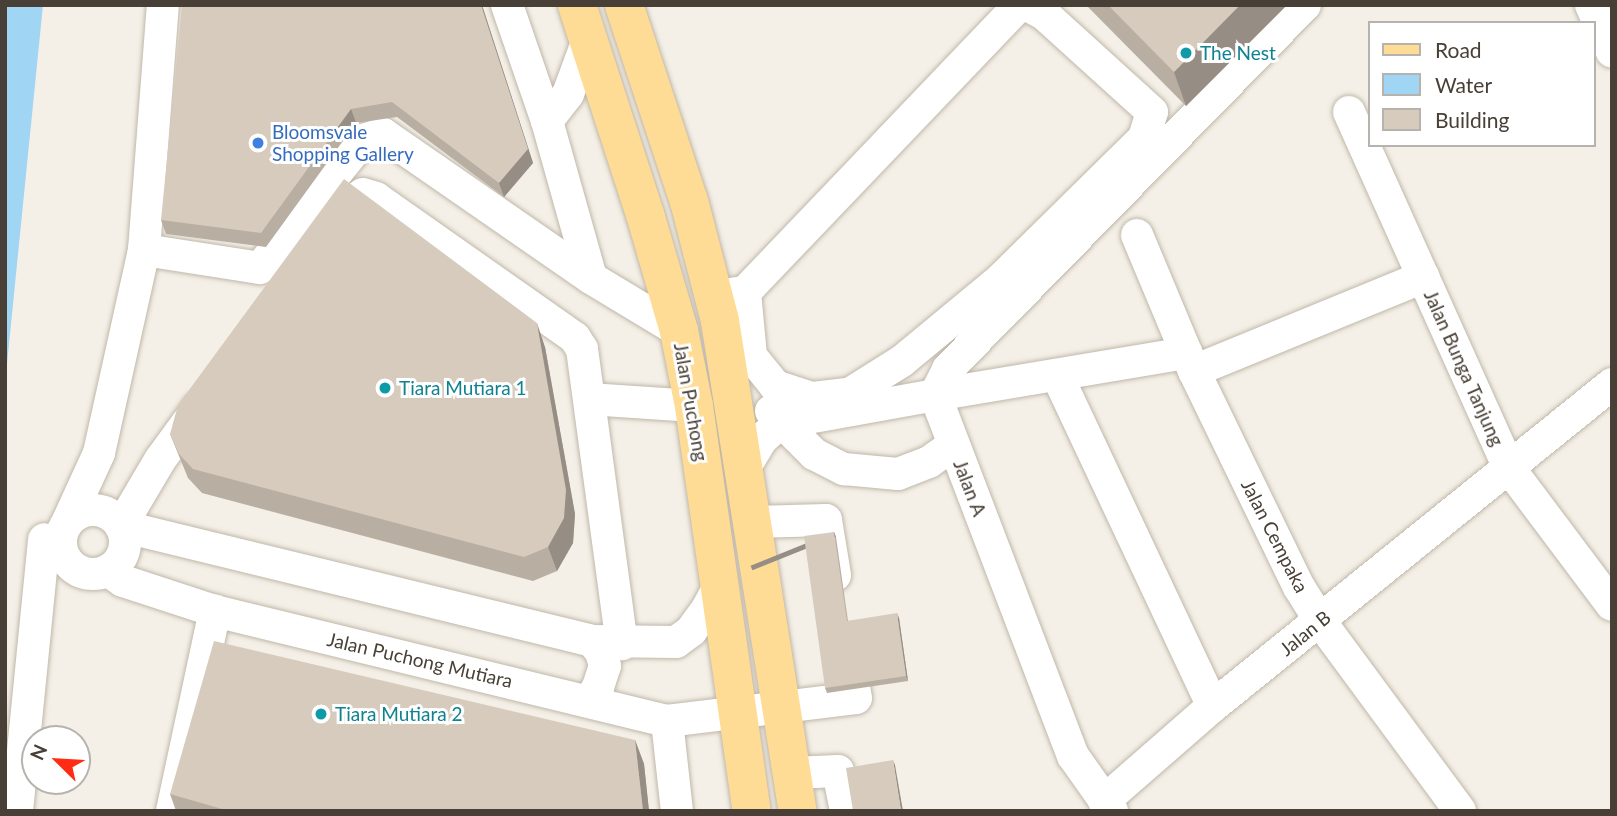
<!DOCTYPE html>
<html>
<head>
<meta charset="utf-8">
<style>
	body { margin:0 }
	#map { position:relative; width:1617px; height:816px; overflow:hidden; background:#f4f0e7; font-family:Lato,sans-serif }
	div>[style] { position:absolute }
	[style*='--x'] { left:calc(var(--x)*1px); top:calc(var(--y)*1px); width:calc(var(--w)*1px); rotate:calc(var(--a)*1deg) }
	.water>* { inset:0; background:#a1d5f4 }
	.roads { filter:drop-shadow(0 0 2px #c0b7a9) drop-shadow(0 0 2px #c0b7a9) }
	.minor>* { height:32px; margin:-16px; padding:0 16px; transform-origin:16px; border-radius:16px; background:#fff }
	.minor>.ring { margin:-16px; padding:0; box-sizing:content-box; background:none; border:32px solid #fff; border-radius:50% }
	.major>* { height:38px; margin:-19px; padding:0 19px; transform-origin:19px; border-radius:19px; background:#ffdc95 }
	.wall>* { inset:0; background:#b8afa2 }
	.shaded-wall>* { inset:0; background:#968e84; transform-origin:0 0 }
	.building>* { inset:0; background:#d6cbbc }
	.dots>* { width:19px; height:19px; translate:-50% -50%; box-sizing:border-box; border:4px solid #fff; border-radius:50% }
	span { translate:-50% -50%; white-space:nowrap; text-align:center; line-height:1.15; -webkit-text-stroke:6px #fff; paint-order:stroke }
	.culture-label { font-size:19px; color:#0d838f }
	.left { translate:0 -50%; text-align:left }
	.shop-label { font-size:19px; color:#366cbe }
	.street-label { font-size:19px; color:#484036 }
	.frame { position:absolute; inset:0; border:7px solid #484036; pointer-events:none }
	.legend { position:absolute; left:1368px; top:21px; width:228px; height:126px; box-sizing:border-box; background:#fff; border:2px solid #b6b3af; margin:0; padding:9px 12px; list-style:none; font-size:21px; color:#484036 }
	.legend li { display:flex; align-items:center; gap:14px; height:35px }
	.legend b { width:35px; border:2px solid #b6b3af }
	.north { position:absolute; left:21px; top:725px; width:70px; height:70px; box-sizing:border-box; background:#fff; border:2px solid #b6b3af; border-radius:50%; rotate:294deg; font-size:19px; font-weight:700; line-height:28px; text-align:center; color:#484036 }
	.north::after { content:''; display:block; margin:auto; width:24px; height:32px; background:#ff2c13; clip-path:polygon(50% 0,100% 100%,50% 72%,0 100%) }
</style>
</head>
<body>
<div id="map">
	<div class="water">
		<div style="clip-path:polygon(5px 5px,43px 5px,5px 384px)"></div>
	</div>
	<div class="roads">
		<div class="minor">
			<div style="--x:507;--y:5;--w:123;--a:71"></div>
			<div style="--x:547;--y:121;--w:163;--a:74.3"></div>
			<div style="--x:1591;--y:5;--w:51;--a:65.9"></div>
			<div style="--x:1349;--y:112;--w:390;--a:65.8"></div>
			<div style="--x:1509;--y:468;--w:171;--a:53.1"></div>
			<div style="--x:547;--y:121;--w:34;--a:-52"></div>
			<div style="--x:568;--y:94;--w:58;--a:-69.7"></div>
			<div style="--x:335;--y:223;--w:26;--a:-53"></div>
			<div style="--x:351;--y:202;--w:14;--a:-34"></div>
			<div style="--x:363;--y:194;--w:14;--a:17"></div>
			<div style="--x:376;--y:198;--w:243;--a:35.1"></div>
			<div style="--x:575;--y:338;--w:13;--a:58"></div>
			<div style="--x:582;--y:349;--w:298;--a:82.3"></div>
			<div style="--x:1137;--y:235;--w:147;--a:67.3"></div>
			<div style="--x:1194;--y:371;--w:240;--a:64.1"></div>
			<div style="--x:1299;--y:587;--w:40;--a:58"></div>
			<div style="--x:1320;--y:621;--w:236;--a:53.6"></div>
			<div style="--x:144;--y:250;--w:117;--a:8.8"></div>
			<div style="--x:260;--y:268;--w:164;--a:-51.2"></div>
			<div style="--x:363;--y:140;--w:21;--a:-17"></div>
			<div style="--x:383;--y:134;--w:253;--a:34.7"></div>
			<div style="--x:591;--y:278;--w:103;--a:31.1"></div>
			<div style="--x:745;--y:292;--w:64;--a:84.6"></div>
			<div style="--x:751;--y:356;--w:38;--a:51"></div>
			<div style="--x:775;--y:386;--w:40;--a:18"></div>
			<div style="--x:813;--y:398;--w:38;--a:-7"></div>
			<div style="--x:851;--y:393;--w:60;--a:-32.1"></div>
			<div style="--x:902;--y:361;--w:129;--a:-39.6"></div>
			<div style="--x:1001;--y:279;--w:201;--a:-44.6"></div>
			<div style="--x:1144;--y:138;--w:27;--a:-73"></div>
			<div style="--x:1152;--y:112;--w:146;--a:-137.8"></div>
			<div style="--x:1044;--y:14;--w:19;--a:-152"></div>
			<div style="--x:723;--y:295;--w:22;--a:-8"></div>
			<div style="--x:745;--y:292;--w:397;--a:-46.3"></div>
			<div style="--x:1194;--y:371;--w:248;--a:-22.3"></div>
			<div style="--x:1057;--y:375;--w:366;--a:64.8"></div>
			<div style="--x:589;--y:399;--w:105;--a:3.8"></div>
			<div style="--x:198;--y:408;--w:64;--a:126.2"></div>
			<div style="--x:160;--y:460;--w:77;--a:120.6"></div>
			<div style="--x:121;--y:526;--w:485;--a:13.7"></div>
			<div style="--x:592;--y:641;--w:84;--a:0.7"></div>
			<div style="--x:676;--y:642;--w:19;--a:-36"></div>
			<div style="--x:691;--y:631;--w:27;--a:-54"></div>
			<div style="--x:707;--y:609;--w:26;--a:-62"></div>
			<div style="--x:771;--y:411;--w:61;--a:45"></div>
			<div style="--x:814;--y:454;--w:34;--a:27"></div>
			<div style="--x:844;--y:469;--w:54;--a:5.3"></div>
			<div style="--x:898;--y:474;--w:33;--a:-21"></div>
			<div style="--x:929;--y:462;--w:29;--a:-35"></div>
			<div style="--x:745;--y:467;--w:33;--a:-59"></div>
			<div style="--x:762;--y:439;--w:24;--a:-42"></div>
			<div style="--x:780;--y:423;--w:158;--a:-10.2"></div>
			<div style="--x:935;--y:395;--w:29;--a:-63"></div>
			<div style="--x:948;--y:369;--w:510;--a:-45.56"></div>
			<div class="ring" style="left:61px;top:510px;width:32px;height:32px"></div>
			<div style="--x:754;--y:522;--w:72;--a:-1.6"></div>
			<div style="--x:826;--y:520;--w:56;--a:80.7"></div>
			<div style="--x:67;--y:523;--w:77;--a:-65.4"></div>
			<div style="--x:99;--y:453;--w:208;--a:-77.5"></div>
			<div style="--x:144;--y:250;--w:246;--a:-85.6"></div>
			<div style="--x:109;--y:571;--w:17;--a:36"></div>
			<div style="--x:123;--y:581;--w:97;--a:18.1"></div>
			<div style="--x:215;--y:611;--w:465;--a:13.7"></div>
			<div style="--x:667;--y:721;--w:190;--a:-6.9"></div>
			<div style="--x:856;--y:698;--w:52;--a:-100"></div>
			<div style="--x:589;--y:701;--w:17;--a:-57"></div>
			<div style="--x:598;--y:687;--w:22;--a:-72"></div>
			<div style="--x:605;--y:666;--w:15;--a:-106"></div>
			<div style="--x:601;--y:652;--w:14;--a:-129"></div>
			<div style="--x:667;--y:721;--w:91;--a:83.7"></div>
			<div style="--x:792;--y:773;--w:46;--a:-2.5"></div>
			<div style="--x:838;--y:771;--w:41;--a:78.7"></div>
			<div style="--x:1104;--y:801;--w:145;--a:-41.1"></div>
			<div style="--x:1213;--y:706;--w:513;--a:-38.9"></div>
			<div style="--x:17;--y:811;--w:273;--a:-84.3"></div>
			<div style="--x:172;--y:811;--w:205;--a:-77.9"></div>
			<div style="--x:1112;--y:811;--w:67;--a:-125.3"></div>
			<div style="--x:1073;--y:756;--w:386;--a:-110.9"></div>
			<div style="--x:935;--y:395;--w:255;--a:-9.5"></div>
		</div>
		<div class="major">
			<div style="--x:577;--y:5;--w:220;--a:72"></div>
			<div style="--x:645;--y:214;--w:122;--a:73.8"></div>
			<div style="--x:679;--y:331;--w:76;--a:78.7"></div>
			<div style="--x:694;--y:406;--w:409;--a:81.9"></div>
			<div style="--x:624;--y:5;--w:206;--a:71.7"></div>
			<div style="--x:689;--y:201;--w:124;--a:75.5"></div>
			<div style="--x:720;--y:321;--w:496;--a:81"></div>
		</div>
	</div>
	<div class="wall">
		<div style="clip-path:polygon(482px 5px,533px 163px,504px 197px,397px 117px,356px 123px,266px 247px,166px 234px,161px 220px)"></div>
		<div style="clip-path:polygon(1086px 5px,1287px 5px,1186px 106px)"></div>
		<div style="clip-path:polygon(545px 347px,575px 514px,573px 543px,557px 571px,533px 581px,202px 493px,188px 478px,170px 434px)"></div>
		<div style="clip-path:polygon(834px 532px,836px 537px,848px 621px,899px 618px,908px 681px,827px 693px,825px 688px)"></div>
		<div style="clip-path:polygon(635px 740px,644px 764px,649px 811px,176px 811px,170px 794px)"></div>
	</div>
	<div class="shaded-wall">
		<div style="clip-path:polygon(482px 5px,533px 163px,504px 197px,499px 183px)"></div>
		<div style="clip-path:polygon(1240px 5px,1287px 5px,1186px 106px,1174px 72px)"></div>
		<div style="left:351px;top:109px;width:15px;height:153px;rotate:70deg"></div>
		<div style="clip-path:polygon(537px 323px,545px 347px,575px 514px,573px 543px,557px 571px,548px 547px)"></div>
		<div style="left:834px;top:532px;width:5px;height:90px;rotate:68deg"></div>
		<div style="clip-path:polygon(897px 613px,899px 618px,908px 681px,906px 676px)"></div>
		<div style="clip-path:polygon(635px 740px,644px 764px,649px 811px,643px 811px)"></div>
		<div style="clip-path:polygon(893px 760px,895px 765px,903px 811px,901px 811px)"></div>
	</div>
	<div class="building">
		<div style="clip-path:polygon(182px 5px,481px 5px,528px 149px,499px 183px,392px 102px,351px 109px,261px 233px,161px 220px)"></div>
		<div style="clip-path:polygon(1108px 5px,1240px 5px,1174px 72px)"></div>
		<div style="clip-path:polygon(344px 179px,537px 323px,566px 490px,564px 518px,548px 547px,524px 557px,193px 469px,179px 454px,170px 434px,178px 405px)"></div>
		<div style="clip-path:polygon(834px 532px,847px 621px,897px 613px,906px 676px,825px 688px,804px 536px)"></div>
		<div style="clip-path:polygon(214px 641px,635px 740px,643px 811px,229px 811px,170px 794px)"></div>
		<div style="clip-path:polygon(893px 760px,901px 811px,853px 811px,846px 768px)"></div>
	</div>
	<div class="dots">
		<div style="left:1186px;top:53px;background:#0f9aa8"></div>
		<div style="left:258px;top:143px;background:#3f7fe0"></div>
		<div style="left:385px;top:388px;background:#0f9aa8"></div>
		<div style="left:321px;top:714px;background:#0f9aa8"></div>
	</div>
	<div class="culture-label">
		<span class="left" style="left:1200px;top:53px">The Nest</span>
		<span class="left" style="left:399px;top:388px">Tiara Mutiara 1</span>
		<span class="left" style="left:335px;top:714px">Tiara Mutiara 2</span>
	</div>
	<div class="shop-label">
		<span class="left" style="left:272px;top:143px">Bloomsvale<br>Shopping Gallery</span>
	</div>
	<div class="street-label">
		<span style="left:1464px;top:368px;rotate:66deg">Jalan Bunga Tanjung</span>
		<span style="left:691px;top:402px;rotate:80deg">Jalan Puchong</span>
		<span style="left:970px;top:488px;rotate:69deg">Jalan A</span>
		<span style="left:1275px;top:536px;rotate:63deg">Jalan Cempaka</span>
		<span style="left:1305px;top:633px;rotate:-39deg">Jalan B</span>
		<span style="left:420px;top:660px;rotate:13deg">Jalan Puchong Mutiara</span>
	</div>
	<div class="frame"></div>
	<ul class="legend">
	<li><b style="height:9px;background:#ffdc95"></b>Road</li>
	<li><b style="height:19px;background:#a1d5f4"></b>Water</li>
	<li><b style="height:19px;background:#d6cbbc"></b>Building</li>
	</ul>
	<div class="north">N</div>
</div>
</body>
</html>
